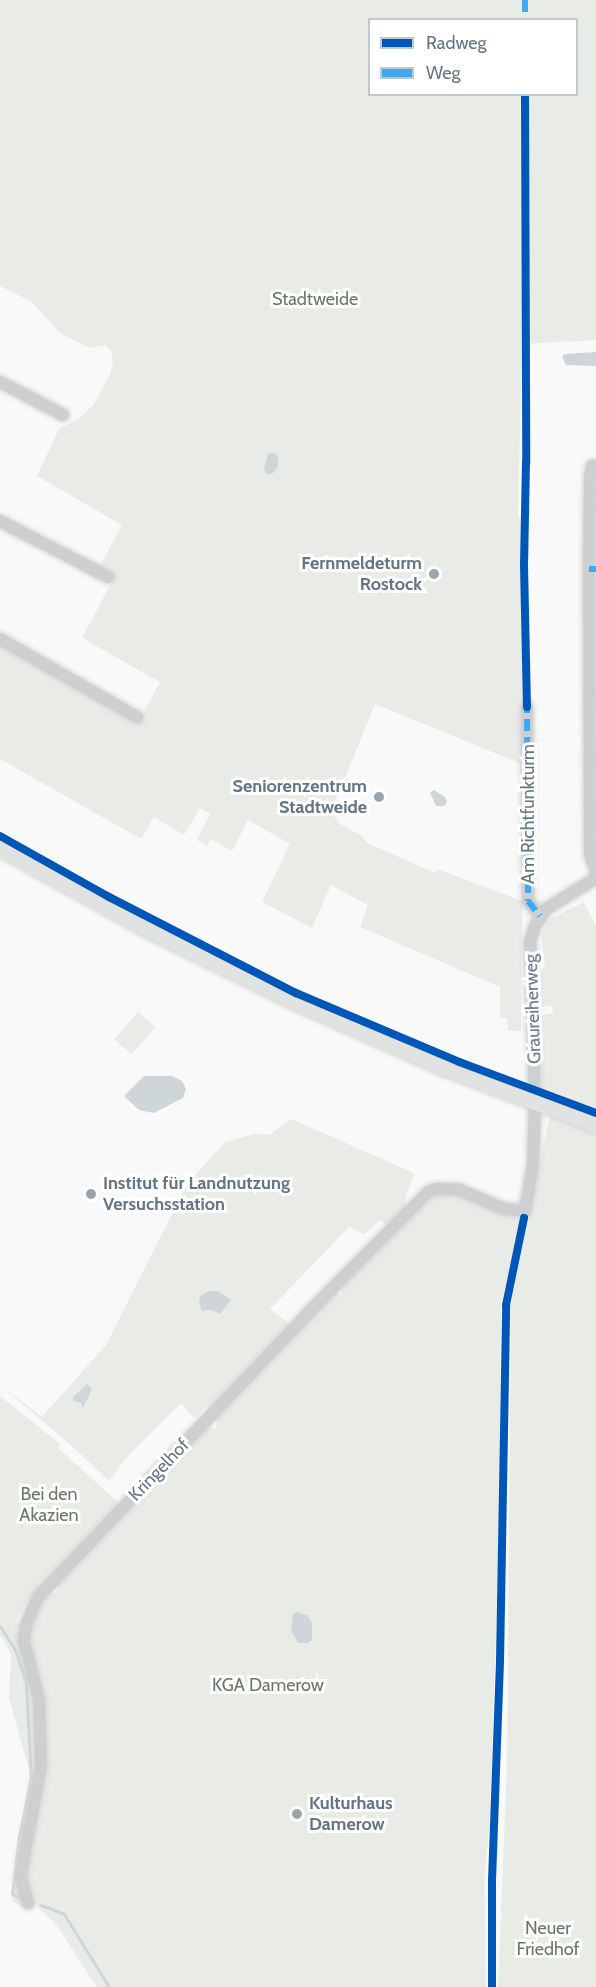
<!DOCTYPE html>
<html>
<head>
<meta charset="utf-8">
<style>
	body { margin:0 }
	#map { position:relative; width:596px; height:1987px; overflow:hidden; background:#f9f9f9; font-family:Cabin,sans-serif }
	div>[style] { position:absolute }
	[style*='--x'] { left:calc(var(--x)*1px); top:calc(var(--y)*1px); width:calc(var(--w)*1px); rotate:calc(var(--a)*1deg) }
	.green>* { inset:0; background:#e8ebe6; transform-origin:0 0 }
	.water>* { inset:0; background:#ced6d9 }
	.stream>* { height:3px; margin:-1.5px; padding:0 1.5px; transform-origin:1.5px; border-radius:1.5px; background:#ced6d9 }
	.roads { filter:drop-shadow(0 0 2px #d5d6d7) drop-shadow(0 0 2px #d5d6d7) }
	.minor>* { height:12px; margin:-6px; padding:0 6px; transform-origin:6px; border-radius:6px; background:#cecfd0 }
	.major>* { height:15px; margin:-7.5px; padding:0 7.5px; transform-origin:7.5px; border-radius:7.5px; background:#e1e2e2 }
	.quiet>* { height:6px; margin-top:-3px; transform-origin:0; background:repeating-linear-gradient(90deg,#3fa9f5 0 12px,transparent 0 18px) }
	.cycleway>* { height:8px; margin:-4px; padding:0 4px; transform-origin:4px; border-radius:4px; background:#0057b8 }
	.dots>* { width:16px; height:16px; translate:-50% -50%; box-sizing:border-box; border:3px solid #fff; border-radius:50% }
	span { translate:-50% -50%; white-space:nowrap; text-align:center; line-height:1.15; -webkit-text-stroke:6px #fff; paint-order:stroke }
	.park-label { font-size:18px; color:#687a64 }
	.poi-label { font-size:18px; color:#657683; font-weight:700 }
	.right { translate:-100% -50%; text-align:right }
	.left { translate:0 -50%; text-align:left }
	.street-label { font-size:18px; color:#657683 }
	.legend { position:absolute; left:368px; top:18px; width:210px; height:78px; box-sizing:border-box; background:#fff; border:2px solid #c1c8cd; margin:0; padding:8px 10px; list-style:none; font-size:18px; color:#657683 }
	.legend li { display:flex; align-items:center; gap:12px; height:30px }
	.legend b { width:30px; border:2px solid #c1c8cd }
</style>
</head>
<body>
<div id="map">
	<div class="green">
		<div style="clip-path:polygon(evenodd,0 0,596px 0,596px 340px,522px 344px,518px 516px,521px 520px,524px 765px,375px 704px,331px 812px,340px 824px,362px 836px,367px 843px,435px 873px,438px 869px,522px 901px,521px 1031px,508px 1031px,507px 1018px,500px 1018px,500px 987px,360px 927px,368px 905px,331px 885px,312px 928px,262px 902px,290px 844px,248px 820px,232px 851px,211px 839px,207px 846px,197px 840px,210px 814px,200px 808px,184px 835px,154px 817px,141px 839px,0 759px,0 644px,138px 723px,160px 682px,82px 638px,115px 576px,99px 568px,122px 525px,37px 476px,59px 429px,80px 418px,94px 404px,110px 375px,113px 361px,111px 351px,105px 345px,90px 348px,61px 334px,32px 302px,0 286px,0 0,370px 20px,576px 20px,576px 94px,370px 94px,370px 20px)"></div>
		<div style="clip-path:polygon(584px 902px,596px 926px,596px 1987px,498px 1987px,507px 1764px,511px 1304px,548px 1124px,558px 1097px,542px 1090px,539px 1016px,553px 1013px,552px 1006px,538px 1007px,535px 984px,545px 964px,541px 935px,550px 919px)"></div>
		<div style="left:138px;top:1012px;width:23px;height:36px;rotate:41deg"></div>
		<div style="clip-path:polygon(291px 1119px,412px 1172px,414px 1176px,405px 1198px,407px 1207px,388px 1227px,380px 1220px,364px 1234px,349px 1227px,270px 1309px,292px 1326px,211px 1410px,207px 1406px,194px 1418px,181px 1403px,127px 1457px,109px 1481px,72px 1446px,0 1385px,42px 1417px,106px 1345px,187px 1184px,225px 1142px,255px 1134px,269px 1135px)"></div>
		<div style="clip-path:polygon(440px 1193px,464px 1194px,521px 1218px,501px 1304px,499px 1539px,490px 1818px,485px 1874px,486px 1987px,97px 1987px,55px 1923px,33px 1903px,24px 1908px,12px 1901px,19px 1837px,31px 1777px,9px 1698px,11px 1654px,0 1634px,0 1396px,60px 1444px,59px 1449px,117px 1501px,117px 1506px,34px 1592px,14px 1623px,21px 1624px,36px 1611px,49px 1593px,55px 1594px,59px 1589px,57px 1584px,207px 1426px,214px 1429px,217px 1426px,217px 1418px,335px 1293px,341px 1296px,343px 1286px,371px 1256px,374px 1257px,378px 1252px,424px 1201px)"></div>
	</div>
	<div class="water">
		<div style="clip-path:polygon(596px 352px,596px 366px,566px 365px,562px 357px,564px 354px)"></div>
		<div style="clip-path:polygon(275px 453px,278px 457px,278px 467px,272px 474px,266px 474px,264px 468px,268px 454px)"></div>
		<div style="clip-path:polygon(434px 790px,445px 797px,447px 802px,444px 806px,436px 806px,430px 793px)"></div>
		<div style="clip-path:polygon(144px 1076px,172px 1076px,182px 1081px,186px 1089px,183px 1098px,154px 1113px,139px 1110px,124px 1096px)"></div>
		<div style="clip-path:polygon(209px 1291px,218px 1291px,231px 1300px,220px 1314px,211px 1310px,202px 1311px,199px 1304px,200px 1296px)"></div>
		<div style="clip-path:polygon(87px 1384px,92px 1389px,83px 1408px,81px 1403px,73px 1400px,74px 1396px)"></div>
		<div style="clip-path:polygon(296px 1612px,307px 1615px,312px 1623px,312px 1640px,308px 1643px,298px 1643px,291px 1630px,293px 1614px)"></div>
	</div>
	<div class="stream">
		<div style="--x:0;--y:1626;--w:31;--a:58"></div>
		<div style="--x:16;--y:1652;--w:33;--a:72"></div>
		<div style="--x:26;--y:1683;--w:94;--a:87"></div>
		<div style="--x:31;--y:1777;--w:61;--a:101.3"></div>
		<div style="--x:19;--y:1837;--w:57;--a:97"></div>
		<div style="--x:12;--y:1894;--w:12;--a:24"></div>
		<div style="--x:41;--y:1905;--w:25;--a:21"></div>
		<div style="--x:64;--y:1914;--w:86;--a:58.3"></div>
	</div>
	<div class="roads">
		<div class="minor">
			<div style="--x:0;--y:382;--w:71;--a:27.6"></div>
			<div style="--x:596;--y:466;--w:4;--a:180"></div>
			<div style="--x:592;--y:466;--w:12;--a:99"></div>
			<div style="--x:590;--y:478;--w:87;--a:90.7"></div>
			<div style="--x:589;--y:565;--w:289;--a:89.8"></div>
			<div style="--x:590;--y:854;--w:18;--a:71"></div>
			<div style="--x:0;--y:521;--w:122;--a:27.4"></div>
			<div style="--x:0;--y:639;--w:158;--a:29.7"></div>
			<div style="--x:527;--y:707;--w:194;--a:89.7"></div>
			<div style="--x:528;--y:901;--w:19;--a:51"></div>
			<div style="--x:28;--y:1903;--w:26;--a:-106"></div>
			<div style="--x:21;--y:1878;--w:15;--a:-82"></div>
			<div style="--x:23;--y:1863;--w:99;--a:-79.5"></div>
			<div style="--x:41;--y:1766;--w:66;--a:-91.7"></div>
			<div style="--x:39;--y:1700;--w:61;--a:-104.3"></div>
			<div style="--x:24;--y:1641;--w:16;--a:-83"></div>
			<div style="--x:26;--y:1625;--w:30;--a:-67"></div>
			<div style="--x:38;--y:1597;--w:392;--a:-46.4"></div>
			<div style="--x:308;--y:1313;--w:170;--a:-45.2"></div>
			<div style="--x:428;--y:1192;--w:9;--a:-21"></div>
			<div style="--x:436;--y:1189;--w:24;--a:2"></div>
			<div style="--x:460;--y:1190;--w:48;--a:23.4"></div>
			<div style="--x:504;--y:1209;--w:21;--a:5"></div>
			<div style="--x:525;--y:1211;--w:48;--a:-80.3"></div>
			<div style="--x:533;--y:1164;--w:64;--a:-88.2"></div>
			<div style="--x:535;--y:1100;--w:159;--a:-91.8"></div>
			<div style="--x:530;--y:941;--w:16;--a:-72"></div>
			<div style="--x:535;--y:926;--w:20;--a:-57"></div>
			<div style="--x:546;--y:909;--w:59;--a:-31.8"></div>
		</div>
		<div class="major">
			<div style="--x:0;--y:848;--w:168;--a:28.9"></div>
			<div style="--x:147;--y:929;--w:163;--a:26.3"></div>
			<div style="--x:293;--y:1001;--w:163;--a:23.9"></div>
			<div style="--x:442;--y:1067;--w:165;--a:20.6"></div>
		</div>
	</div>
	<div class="quiet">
		<div style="--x:525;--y:0;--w:20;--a:90"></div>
		<div style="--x:589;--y:569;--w:7;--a:0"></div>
		<div style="--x:527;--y:701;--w:200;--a:89.7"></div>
		<div style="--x:528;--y:901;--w:19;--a:51"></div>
	</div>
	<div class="cycleway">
		<div style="--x:525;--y:94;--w:368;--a:89.8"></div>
		<div style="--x:526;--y:462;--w:103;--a:91.1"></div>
		<div style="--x:524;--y:565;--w:142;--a:88.8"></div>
		<div style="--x:0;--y:836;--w:125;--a:29.2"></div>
		<div style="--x:109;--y:897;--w:210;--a:27.2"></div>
		<div style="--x:296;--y:993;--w:177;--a:22.9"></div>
		<div style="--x:459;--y:1062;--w:146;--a:20.4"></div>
		<div style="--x:492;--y:1987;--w:107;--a:-90"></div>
		<div style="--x:492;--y:1880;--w:219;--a:-87.9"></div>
		<div style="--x:500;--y:1661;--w:356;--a:-89"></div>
		<div style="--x:506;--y:1305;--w:89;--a:-78.3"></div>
	</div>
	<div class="dots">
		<div style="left:434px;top:574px;background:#99a4ac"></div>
		<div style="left:379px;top:797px;background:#99a4ac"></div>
		<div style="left:91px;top:1194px;background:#99a4ac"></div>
		<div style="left:297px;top:1814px;background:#99a4ac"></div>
	</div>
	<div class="park-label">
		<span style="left:315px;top:299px">Stadtweide</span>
		<span style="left:49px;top:1505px">Bei den<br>Akazien</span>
		<span style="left:268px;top:1685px">KGA Damerow</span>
		<span style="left:548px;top:1939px">Neuer<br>Friedhof</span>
	</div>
	<div class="poi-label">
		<span class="right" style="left:422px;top:574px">Fernmeldeturm<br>Rostock</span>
		<span class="right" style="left:367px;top:797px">Seniorenzentrum<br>Stadtweide</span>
		<span class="left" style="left:103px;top:1194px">Institut für Landnutzung<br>Versuchsstation</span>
		<span class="left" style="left:309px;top:1814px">Kulturhaus<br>Damerow</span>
	</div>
	<div class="street-label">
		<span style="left:528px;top:814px;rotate:-90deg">Am Richtfunkturm</span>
		<span style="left:533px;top:1009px;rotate:-92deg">Graureiherweg</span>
		<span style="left:159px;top:1470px;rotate:-46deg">Kringelhof</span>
	</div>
	<ul class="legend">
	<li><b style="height:8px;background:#0057b8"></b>Radweg</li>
	<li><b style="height:8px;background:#3fa9f5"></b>Weg</li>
	</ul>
</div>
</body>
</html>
